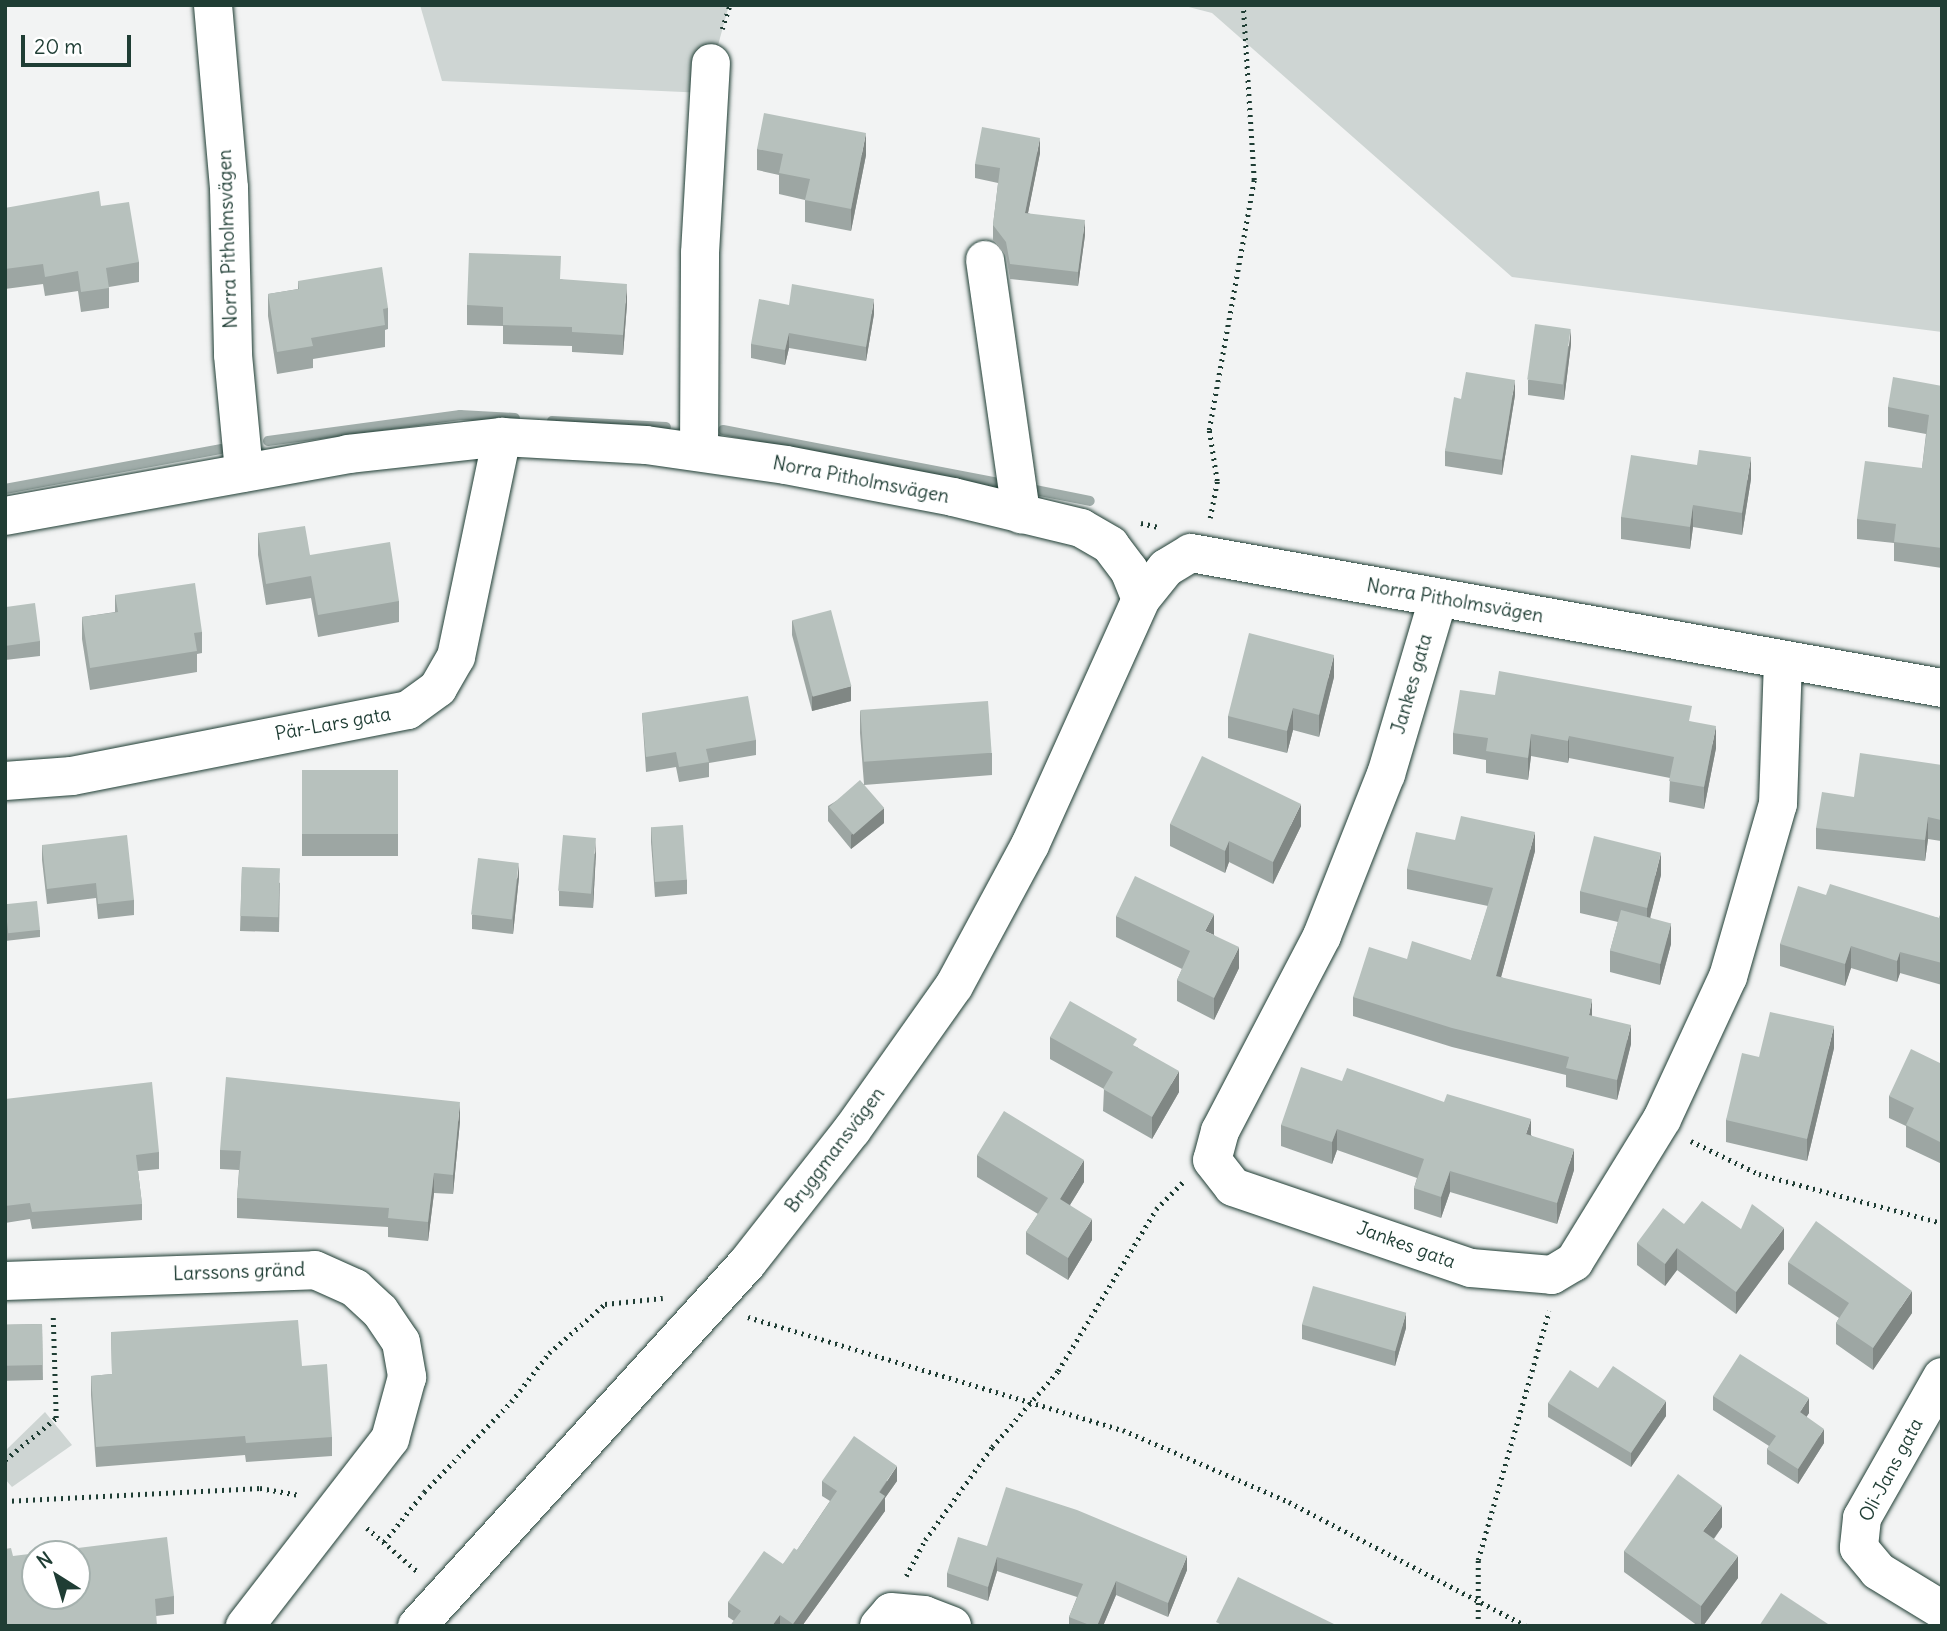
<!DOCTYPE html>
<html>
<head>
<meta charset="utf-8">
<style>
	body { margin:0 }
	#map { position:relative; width:1947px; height:1631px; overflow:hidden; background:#f2f3f3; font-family:Delius,sans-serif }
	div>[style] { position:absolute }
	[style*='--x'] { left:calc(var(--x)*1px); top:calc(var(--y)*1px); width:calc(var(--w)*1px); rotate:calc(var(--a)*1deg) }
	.green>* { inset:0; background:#ced5d3 }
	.stream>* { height:10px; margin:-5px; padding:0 5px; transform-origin:5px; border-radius:5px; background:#a1adaa }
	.path>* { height:4.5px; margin-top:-2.25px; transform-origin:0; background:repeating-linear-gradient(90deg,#1f3d34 0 2px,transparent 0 7px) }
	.roads { filter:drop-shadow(0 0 2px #1f3d34) drop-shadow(0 0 2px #1f3d34) }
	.minor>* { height:38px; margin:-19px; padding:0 19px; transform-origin:19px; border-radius:19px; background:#fff }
	.wall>* { inset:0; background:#9da6a3; transform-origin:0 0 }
	.shaded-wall>* { inset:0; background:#808784 }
	.building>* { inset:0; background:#b7c1bd; transform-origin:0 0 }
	span { translate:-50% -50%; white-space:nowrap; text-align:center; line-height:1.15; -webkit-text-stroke:5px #fff; paint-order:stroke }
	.street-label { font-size:19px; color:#1f3d34 }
	.frame { position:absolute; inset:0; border:7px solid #1f3d34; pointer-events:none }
	.north { position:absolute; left:21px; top:1540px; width:70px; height:70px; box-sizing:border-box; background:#fff; border:2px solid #a5b1ae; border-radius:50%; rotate:323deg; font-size:19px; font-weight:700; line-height:28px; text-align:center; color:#1f3d34 }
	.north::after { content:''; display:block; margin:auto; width:24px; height:32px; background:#1f3d34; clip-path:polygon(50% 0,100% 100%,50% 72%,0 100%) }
	.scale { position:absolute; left:21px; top:35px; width:110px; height:32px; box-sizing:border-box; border:4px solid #1f3d34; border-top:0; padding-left:9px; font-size:21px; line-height:24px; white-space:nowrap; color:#1f3d34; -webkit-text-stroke:5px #fff; paint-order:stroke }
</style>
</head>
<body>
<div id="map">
	<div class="green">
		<div style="clip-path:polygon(420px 5px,729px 5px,705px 93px,442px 81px)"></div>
		<div style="clip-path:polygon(1181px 5px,1942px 5px,1942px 332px,1512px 277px,1212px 13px)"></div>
		<div style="clip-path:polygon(45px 1412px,72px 1445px,12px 1487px,5px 1479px,5px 1451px)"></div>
	</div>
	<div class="stream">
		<div style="--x:552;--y:421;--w:114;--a:3"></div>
		<div style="--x:723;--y:430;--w:291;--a:10.9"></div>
		<div style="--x:268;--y:441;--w:194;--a:-7.7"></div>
		<div style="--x:460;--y:415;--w:55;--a:3.1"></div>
		<div style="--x:1025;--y:488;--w:66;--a:11.3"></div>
		<div style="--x:5;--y:489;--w:219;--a:-10.5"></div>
	</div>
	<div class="path">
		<div style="--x:722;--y:29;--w:25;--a:-72"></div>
		<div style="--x:1210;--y:518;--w:38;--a:-79"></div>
		<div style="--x:1217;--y:481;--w:52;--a:-98.9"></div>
		<div style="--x:1209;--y:430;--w:254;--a:-79.8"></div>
		<div style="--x:1254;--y:180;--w:175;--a:-93.6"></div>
		<div style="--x:1141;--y:523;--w:18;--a:13"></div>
		<div style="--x:1691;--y:1141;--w:76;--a:25.9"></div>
		<div style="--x:1759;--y:1174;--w:189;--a:15"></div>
		<div style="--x:748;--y:1317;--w:392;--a:16.8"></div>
		<div style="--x:1123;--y:1430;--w:181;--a:23.4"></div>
		<div style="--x:1289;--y:1502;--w:267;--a:27.6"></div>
		<div style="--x:5;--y:1460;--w:66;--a:-39.5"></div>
		<div style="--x:56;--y:1418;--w:101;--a:-91.7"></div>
		<div style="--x:5;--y:1501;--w:255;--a:-2.9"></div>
		<div style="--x:260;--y:1488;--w:40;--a:10"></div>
		<div style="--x:367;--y:1528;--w:67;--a:40.8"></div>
		<div style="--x:384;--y:1542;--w:64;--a:-51.3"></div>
		<div style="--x:424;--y:1492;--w:125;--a:-46"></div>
		<div style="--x:511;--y:1402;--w:62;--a:-52.2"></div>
		<div style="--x:549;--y:1353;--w:74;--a:-41.2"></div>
		<div style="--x:605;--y:1304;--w:58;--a:-5.9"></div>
		<div style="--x:906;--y:1576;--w:41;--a:-62.2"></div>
		<div style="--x:925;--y:1540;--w:115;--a:-54.2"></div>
		<div style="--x:992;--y:1447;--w:101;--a:-49"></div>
		<div style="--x:1058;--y:1371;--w:189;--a:-58.8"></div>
		<div style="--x:1156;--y:1209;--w:40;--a:-45"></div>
		<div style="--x:1478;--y:1626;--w:66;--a:-90"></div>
		<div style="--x:1478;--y:1560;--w:259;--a:-74.1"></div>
	</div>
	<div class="roads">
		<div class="minor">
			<div style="--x:213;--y:5;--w:184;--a:85"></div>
			<div style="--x:229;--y:188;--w:167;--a:88.6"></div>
			<div style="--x:233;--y:355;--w:118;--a:84.6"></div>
			<div style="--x:985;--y:260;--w:257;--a:81.9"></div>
			<div style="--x:699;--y:452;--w:199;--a:-89.7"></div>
			<div style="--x:700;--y:253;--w:190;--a:-86.7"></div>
			<div style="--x:5;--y:516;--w:349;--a:-10.2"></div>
			<div style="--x:348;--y:454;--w:155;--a:-6.3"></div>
			<div style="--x:502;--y:437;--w:144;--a:3.2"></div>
			<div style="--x:646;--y:445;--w:141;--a:8.1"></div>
			<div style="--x:786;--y:465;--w:170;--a:10.8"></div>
			<div style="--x:953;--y:497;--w:132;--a:13.6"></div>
			<div style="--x:1081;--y:528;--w:34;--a:30"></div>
			<div style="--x:1110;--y:545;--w:31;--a:53"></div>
			<div style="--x:1129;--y:570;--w:31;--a:68"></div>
			<div style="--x:1438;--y:599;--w:183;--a:106.5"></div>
			<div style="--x:1386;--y:774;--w:174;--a:111.6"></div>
			<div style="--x:1322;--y:936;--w:220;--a:117.6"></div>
			<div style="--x:1220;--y:1131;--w:30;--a:105"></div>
			<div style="--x:1212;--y:1160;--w:34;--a:52"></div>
			<div style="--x:1233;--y:1187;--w:251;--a:18.8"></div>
			<div style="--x:1471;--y:1268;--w:81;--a:4.9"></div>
			<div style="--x:1552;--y:1275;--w:26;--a:-31"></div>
			<div style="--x:1574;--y:1262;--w:168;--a:-58.4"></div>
			<div style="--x:1662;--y:1119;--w:157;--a:-65.1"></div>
			<div style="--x:1728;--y:977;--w:180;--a:-73.9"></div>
			<div style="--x:1778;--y:804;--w:144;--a:-88"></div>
			<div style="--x:5;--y:781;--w:67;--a:-4.3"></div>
			<div style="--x:72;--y:776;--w:342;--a:-11.1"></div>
			<div style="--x:408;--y:710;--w:37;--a:-36"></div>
			<div style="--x:438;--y:688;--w:36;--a:-60"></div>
			<div style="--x:456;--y:657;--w:225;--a:-78.2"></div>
			<div style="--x:5;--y:1281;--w:310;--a:-2"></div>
			<div style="--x:315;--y:1270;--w:44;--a:24.2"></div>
			<div style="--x:355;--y:1288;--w:34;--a:43"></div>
			<div style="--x:380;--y:1311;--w:37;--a:56"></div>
			<div style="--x:401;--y:1342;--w:36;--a:80"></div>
			<div style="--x:407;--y:1377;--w:64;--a:105.3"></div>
			<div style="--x:390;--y:1439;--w:237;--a:127.8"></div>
			<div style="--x:1942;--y:1377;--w:162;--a:119.6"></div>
			<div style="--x:1862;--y:1518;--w:30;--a:96"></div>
			<div style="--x:1859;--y:1548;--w:30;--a:50"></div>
			<div style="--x:1878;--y:1571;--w:75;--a:31.4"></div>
			<div style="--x:417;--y:1626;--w:492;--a:-47.7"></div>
			<div style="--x:748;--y:1262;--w:168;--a:-51.8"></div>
			<div style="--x:852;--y:1130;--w:176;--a:-54.7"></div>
			<div style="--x:954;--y:986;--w:160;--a:-61.7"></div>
			<div style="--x:1030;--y:845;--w:270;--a:-65.7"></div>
			<div style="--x:1141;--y:599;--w:40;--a:-51"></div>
			<div style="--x:1166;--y:568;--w:29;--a:-31"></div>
			<div style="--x:1191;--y:553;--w:763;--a:10.19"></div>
			<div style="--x:879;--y:1626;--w:18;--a:-49"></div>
			<div style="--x:891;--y:1612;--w:33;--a:5"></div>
			<div style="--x:924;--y:1615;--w:30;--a:21"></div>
		</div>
	</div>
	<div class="wall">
		<div style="clip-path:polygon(757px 149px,866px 155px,851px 231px,805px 222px,805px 200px,779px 194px,779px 175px,757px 170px)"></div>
		<div style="clip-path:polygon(1040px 153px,1028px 213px,1085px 235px,1078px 286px,1010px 279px,1006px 256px,993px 240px,993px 225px,998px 183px,975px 178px,975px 164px)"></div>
		<div style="clip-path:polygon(101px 206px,139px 262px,139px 282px,109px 287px,109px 308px,81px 312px,78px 291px,45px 296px,43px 284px,5px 289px,5px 208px)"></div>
		<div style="clip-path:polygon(561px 279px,627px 304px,623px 355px,572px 352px,572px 346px,503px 344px,503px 326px,467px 325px,467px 305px)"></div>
		<div style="clip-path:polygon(298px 281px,388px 308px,388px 329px,385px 330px,385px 347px,313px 359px,313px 368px,277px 374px,268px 316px,268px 294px,298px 289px)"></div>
		<div style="clip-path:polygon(789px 305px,874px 314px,866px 361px,789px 348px,785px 365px,751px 358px,751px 344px)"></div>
		<div style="clip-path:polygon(1571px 344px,1564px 400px,1528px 395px,1528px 380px)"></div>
		<div style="clip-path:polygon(1942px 386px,1942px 568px,1894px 561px,1894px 543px,1857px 539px,1857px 519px,1922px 468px,1926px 434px,1888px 427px,1888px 407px)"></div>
		<div style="clip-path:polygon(1515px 395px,1502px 475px,1445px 466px,1445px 451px,1461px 399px)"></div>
		<div style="clip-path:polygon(1751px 479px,1742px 535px,1693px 527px,1690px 549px,1621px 539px,1621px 517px)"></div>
		<div style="clip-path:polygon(258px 533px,310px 555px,399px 601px,399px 622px,318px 637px,311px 598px,266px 605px,258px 555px)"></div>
		<div style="clip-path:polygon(115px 595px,202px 632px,202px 653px,197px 654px,197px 672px,90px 690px,82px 639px,82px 617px,115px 612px)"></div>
		<div style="clip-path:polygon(5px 602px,6px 607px,40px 641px,40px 656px,5px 660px)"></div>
		<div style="clip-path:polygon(792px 620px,851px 701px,812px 711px,792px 635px)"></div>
		<div style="clip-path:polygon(1334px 677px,1319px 737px,1293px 730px,1287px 753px,1228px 738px,1228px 716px)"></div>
		<div style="clip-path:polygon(1495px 695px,1692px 722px,1716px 748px,1704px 809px,1669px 802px,1670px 778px,1569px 758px,1568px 763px,1531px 756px,1528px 780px,1486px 773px,1486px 760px,1453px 754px,1453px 733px)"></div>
		<div style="clip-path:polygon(860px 711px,992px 753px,992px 775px,864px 785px,884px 823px,851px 849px,828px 821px,828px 806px,864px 784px,860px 733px)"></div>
		<div style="clip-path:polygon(642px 713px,756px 740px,756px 755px,709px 763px,709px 777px,679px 782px,676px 767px,646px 772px)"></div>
		<div style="clip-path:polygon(1942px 765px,1941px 841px,1928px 839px,1925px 861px,1816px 849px,1816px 828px,1854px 797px)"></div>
		<div style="left:398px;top:770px;width:86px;height:96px;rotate:90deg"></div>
		<div style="clip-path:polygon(1170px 824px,1301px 826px,1273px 884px,1229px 862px,1225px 873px,1170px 846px)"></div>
		<div style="clip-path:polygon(651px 827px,687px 880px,687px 894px,655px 897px,651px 842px)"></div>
		<div style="clip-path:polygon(1455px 840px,1535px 851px,1501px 977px,1592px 1016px,1631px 1044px,1617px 1100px,1566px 1087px,1566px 1075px,1452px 1047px,1353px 1016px,1353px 997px,1407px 959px,1471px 960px,1488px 906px,1407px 889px,1407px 869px)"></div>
		<div style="clip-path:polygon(42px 845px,134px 900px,134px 915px,98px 919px,96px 898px,47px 904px,42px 860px)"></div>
		<div style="clip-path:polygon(596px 852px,593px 908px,559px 906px,559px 891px)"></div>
		<div style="clip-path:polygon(242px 867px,280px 883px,279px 932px,240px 931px)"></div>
		<div style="clip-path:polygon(1661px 875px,1650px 917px,1671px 944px,1660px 985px,1610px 972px,1610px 951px,1618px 922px,1580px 913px,1580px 891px)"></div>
		<div style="clip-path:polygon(519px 877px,513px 934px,472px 929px,472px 915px)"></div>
		<div style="clip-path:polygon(1826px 895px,1939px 918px,1942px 911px,1942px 985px,1900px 973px,1897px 982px,1851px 968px,1845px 986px,1780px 966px,1780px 944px)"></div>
		<div style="clip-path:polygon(5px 904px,40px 930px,40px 937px,5px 941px)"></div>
		<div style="clip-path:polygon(1116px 916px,1214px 935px,1239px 968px,1214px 1020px,1177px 1001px,1177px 980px,1182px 969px,1116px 937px)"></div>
		<div style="clip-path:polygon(1050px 1037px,1137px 1047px,1179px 1092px,1152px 1139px,1103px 1111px,1104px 1089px,1050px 1059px)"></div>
		<div style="clip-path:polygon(1834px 1048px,1807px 1161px,1726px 1142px,1726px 1120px,1759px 1057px)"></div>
		<div style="clip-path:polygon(1942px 1064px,1942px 1164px,1906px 1147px,1906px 1126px,1889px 1118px,1889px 1096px)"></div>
		<div style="clip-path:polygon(1342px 1081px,1531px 1135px,1574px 1170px,1557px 1224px,1450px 1192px,1441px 1218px,1414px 1209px,1414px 1188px,1417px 1178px,1337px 1150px,1332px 1164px,1281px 1146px,1281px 1125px)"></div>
		<div style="clip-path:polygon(5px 1099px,159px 1152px,159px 1169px,138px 1171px,142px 1204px,142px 1220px,32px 1229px,30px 1219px,5px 1223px)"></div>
		<div style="clip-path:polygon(460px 1121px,453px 1194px,434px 1193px,428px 1241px,388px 1237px,388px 1227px,237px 1218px,237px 1198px,239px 1170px,220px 1169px,220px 1150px)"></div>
		<div style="clip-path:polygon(977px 1155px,1084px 1182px,1070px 1205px,1092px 1240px,1068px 1280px,1026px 1254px,1026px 1232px,1038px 1214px,977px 1177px)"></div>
		<div style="clip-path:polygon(1684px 1224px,1741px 1229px,1784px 1249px,1736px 1314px,1677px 1270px,1665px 1286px,1637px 1265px,1637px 1243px)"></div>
		<div style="clip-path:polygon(1788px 1262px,1912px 1313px,1873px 1370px,1836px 1344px,1836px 1323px,1839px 1318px,1788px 1284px)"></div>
		<div style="left:42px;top:1324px;width:56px;height:37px;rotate:89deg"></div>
		<div style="clip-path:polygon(1302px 1324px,1406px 1328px,1395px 1366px,1302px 1339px)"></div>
		<div style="clip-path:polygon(111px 1332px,302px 1366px,332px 1437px,332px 1456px,246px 1462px,245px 1455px,96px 1467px,91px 1395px,91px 1376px,112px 1374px)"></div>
		<div style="clip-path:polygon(1598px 1388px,1666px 1416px,1631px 1467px,1548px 1417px,1548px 1403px)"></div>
		<div style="clip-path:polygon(1713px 1396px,1809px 1413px,1806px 1417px,1824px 1443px,1798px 1484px,1767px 1464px,1767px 1449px,1769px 1446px,1713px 1410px)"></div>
		<div style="clip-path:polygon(822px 1481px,897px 1481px,885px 1498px,885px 1511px,802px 1626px,730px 1626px,734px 1621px,728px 1617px,728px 1602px,783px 1564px,797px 1550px,830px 1501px,822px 1496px)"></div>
		<div style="clip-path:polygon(1722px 1527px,1714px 1539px,1738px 1578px,1703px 1626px,1698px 1626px,1624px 1572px,1624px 1551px)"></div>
		<div style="clip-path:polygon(987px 1546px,1187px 1570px,1168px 1617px,1116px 1595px,1103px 1626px,1069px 1626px,1069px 1617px,1077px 1597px,997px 1571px,988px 1601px,947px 1587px,947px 1573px)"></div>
		<div style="clip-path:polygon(13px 1556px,174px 1596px,174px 1614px,156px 1616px)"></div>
	</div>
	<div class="shaded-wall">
		<div style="clip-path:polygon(866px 133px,866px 155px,851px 231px,851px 209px)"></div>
		<div style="clip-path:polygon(1040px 138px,1040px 153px,1025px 228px,1025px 213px)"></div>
		<div style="clip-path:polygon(1085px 220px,1085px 235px,1078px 286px,1078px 272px)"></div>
		<div style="clip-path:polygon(627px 284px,627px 304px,623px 355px,623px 335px)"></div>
		<div style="clip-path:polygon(874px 299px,874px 314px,866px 361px,866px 347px)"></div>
		<div style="clip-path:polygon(1571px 329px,1571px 344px,1564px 400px,1564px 385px)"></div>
		<div style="clip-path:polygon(789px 333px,789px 348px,785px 365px,785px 350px)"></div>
		<div style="clip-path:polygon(1515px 380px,1515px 395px,1502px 475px,1502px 460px)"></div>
		<div style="clip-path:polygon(1751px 457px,1751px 479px,1742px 535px,1742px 513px)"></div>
		<div style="clip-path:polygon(1693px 505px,1693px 527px,1690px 549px,1690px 527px)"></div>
		<div style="clip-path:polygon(1334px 655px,1334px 677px,1319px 737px,1319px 715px)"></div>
		<div style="clip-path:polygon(851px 686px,851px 701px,812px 711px,812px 696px)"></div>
		<div style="clip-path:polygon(1293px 708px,1293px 730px,1287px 753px,1287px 731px)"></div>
		<div style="clip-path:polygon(1716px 726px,1716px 748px,1704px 809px,1704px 787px)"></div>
		<div style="clip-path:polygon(1531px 734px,1531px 756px,1528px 780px,1528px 758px)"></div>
		<div style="clip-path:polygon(1569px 736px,1569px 758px,1568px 763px,1568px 741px)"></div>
		<div style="clip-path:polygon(1301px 804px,1301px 826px,1273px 884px,1273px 862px)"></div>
		<div style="clip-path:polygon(884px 808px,884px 823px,851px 849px,851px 835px)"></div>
		<div style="clip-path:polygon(1942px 812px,1942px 834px,1941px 841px,1941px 820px)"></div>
		<div style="clip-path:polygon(1928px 817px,1928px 839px,1925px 861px,1925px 840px)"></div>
		<div style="clip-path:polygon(1535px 832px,1535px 851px,1496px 996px,1496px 976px)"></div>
		<div style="clip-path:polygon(596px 838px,596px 852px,593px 908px,593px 893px)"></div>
		<div style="clip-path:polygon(1229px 841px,1229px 862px,1225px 873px,1225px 851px)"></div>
		<div style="clip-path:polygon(1661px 853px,1661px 875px,1647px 930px,1647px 908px)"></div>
		<div style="clip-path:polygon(519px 863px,519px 877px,513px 934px,513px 919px)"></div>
		<div style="clip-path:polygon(1214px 914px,1214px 935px,1205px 931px)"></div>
		<div style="clip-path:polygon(1671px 923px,1671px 944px,1660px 985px,1660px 964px)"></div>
		<div style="clip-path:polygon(1851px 946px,1851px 968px,1845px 986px,1845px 964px)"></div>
		<div style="clip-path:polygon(1239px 947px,1239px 968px,1214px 1020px,1214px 998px)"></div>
		<div style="clip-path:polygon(1900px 952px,1900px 973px,1897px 982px,1897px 961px)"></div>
		<div style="clip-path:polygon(1592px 999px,1592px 1019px,1589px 1015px)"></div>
		<div style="clip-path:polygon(1631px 1025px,1631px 1044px,1617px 1100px,1617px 1080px)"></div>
		<div style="clip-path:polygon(1834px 1026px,1834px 1048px,1807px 1161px,1807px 1139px)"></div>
		<div style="clip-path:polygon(1179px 1071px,1179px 1092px,1152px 1139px,1152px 1117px)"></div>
		<div style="clip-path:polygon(460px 1102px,460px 1121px,453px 1194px,453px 1175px)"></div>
		<div style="clip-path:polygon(1531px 1119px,1531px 1140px,1526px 1134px)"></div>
		<div style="clip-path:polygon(1337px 1129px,1337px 1150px,1332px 1164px,1332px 1142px)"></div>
		<div style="clip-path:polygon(1574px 1149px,1574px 1170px,1557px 1224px,1557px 1203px)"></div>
		<div style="clip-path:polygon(1084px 1160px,1084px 1182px,1060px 1221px,1060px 1199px)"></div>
		<div style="clip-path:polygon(1450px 1171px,1450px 1192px,1441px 1218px,1441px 1197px)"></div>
		<div style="clip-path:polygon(434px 1173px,434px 1193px,428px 1241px,428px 1222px)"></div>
		<div style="clip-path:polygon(1092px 1219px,1092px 1240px,1068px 1280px,1068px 1258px)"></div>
		<div style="clip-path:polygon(1784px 1228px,1784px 1249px,1736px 1314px,1736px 1292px)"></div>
		<div style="clip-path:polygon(1677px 1248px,1677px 1270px,1665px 1286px,1665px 1264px)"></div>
		<div style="clip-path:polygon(1912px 1291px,1912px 1313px,1873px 1370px,1873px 1348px)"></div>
		<div style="clip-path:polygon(1406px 1313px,1406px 1328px,1395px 1366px,1395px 1351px)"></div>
		<div style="clip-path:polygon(1809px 1398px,1809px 1413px,1800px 1427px,1800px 1412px)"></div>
		<div style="clip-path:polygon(1666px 1401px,1666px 1416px,1631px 1467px,1631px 1453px)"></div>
		<div style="clip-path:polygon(1824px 1429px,1824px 1443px,1798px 1484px,1798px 1469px)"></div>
		<div style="clip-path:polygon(897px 1466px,897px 1481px,885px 1498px,885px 1511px,802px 1626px,793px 1626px,793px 1624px)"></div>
		<div style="clip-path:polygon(1722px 1506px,1722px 1527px,1703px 1553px,1703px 1531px)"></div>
		<div style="clip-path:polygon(1187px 1556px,1187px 1570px,1168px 1617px,1168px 1603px)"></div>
		<div style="clip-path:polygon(1738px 1556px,1738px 1578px,1703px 1626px,1701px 1626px,1701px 1606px)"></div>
		<div style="clip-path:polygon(997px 1557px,997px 1571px,988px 1601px,988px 1587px)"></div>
		<div style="clip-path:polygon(1116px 1581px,1116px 1595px,1103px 1626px,1097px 1626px)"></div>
		<div style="clip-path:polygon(780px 1615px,780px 1626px,772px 1626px)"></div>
	</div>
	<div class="building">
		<div style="clip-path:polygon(764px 113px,866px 133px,851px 209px,805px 200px,810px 179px,779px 173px,783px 154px,757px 149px)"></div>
		<div style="clip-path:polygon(982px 127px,1040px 138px,1025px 213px,1085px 220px,1078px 272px,1010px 264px,1006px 242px,993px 225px,1000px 168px,975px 164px)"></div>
		<div style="clip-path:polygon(99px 191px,101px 206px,129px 202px,139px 262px,106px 268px,109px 288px,81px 292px,78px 271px,45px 277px,43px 264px,5px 269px,5px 208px)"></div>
		<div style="clip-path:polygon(469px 253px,561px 256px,560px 279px,627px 284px,623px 335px,572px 332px,572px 327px,503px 325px,503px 307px,467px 305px)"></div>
		<div style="clip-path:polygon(382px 267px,388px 308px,383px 309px,385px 325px,311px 338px,313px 346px,277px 352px,268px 294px,299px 289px,298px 281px)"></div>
		<div style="clip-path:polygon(792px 284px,874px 299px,866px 347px,789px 333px,785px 350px,751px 344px,759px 299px,789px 305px)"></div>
		<div style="left:1535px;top:324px;width:36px;height:56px;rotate:8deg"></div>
		<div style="clip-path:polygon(1466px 372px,1515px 380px,1502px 460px,1445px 451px,1454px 397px,1461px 399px)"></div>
		<div style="clip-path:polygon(1893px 377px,1942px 386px,1942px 548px,1894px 542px,1896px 524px,1857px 519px,1865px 461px,1922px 468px,1929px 415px,1888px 407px)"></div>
		<div style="clip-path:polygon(1699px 450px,1751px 457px,1742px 513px,1693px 505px,1690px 527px,1621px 517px,1631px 455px,1697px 465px)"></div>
		<div style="clip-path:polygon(305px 526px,310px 555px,390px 542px,399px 601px,318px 615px,311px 576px,266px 584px,258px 533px)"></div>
		<div style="clip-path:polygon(195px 583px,202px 632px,194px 633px,197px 651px,90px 668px,82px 617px,118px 612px,115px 595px)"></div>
		<div style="clip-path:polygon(5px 602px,6px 607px,35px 603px,40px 641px,5px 646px)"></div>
		<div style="left:831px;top:610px;width:79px;height:40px;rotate:75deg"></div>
		<div style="clip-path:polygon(1249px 633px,1334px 655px,1319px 715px,1293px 708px,1287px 731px,1228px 716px)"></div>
		<div style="clip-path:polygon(1499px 671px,1692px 706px,1689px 721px,1716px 726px,1704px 787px,1669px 781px,1674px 757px,1569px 736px,1568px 741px,1531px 734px,1528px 758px,1486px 751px,1488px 738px,1453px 733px,1460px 690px,1495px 695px)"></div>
		<div style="clip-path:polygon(748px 696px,756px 740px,706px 749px,709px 762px,679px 767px,676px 752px,646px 757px,642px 713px)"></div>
		<div style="left:988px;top:701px;width:52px;height:128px;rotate:86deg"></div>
		<div style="clip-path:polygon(1860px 753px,1942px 765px,1941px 820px,1928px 817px,1925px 840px,1816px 828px,1822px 792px,1854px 797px)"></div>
		<div style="clip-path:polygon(1202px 756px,1301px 804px,1273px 862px,1229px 841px,1225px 851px,1170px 824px)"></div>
		<div style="left:398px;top:770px;width:64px;height:96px;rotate:90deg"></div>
		<div style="left:860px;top:780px;width:37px;height:41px;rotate:49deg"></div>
		<div style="clip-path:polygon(1461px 816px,1535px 832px,1496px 976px,1592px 999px,1589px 1015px,1631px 1025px,1617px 1080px,1566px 1068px,1569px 1057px,1452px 1028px,1353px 997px,1369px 947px,1407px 959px,1412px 941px,1471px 960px,1493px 888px,1407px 869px,1416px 832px,1455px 840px)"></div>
		<div style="left:683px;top:825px;width:55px;height:32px;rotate:86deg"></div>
		<div style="clip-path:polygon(127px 835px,134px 900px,98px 904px,96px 883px,47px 889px,42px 845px)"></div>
		<div style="left:563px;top:835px;width:33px;height:56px;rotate:5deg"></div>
		<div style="left:1594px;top:836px;width:69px;height:57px;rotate:14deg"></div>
		<div style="left:478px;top:858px;width:41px;height:57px;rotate:7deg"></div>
		<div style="left:242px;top:867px;width:38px;height:49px;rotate:2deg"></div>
		<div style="clip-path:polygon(1135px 876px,1214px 914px,1205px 931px,1239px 947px,1214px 998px,1177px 980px,1190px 951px,1116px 916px)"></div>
		<div style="clip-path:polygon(1830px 884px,1939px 918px,1941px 911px,1942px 911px,1942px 963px,1900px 952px,1897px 961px,1851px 946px,1845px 964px,1780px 944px,1798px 886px,1826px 895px)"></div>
		<div style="left:37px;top:901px;width:29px;height:32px;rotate:84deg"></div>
		<div style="left:1621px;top:910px;width:52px;height:42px;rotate:15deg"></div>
		<div style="clip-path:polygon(1070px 1001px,1137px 1039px,1133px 1045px,1179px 1071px,1152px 1117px,1103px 1089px,1113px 1072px,1050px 1037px)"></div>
		<div style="clip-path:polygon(1770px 1012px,1834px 1026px,1807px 1139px,1726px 1120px,1742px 1053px,1759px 1057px)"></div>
		<div style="clip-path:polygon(1911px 1049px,1942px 1064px,1942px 1143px,1906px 1125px,1914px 1108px,1889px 1096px)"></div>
		<div style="clip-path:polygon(1301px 1067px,1342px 1081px,1347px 1068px,1444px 1102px,1447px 1094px,1531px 1119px,1526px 1134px,1574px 1149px,1557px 1203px,1450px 1171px,1441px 1197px,1414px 1188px,1424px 1159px,1337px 1129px,1332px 1142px,1281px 1125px)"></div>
		<div style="clip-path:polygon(226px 1077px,460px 1102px,453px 1175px,434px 1173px,428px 1222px,388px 1218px,389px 1208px,237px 1198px,241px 1151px,220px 1150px)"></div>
		<div style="clip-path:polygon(152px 1082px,159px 1152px,136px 1155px,142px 1204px,32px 1212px,30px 1203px,5px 1206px,5px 1099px)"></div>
		<div style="clip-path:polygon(1004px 1111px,1084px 1160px,1060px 1199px,1092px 1219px,1068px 1258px,1026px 1232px,1048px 1198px,977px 1155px)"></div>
		<div style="clip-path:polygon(1702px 1201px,1741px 1229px,1752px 1204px,1784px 1228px,1736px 1292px,1677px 1248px,1665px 1264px,1637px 1243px,1663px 1208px,1684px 1224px)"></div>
		<div style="clip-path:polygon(1816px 1221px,1912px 1291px,1873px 1348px,1836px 1323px,1849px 1303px,1788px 1262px)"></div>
		<div style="left:1313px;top:1286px;width:97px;height:40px;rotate:16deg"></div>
		<div style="clip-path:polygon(298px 1320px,302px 1366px,327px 1364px,332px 1437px,246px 1443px,245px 1436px,96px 1447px,91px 1376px,112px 1374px,111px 1332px)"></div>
		<div style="left:42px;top:1324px;width:41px;height:37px;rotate:89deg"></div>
		<div style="clip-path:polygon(1740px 1354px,1809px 1398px,1800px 1412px,1824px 1429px,1798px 1469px,1767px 1449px,1776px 1436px,1713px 1396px)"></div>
		<div style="clip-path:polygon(1613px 1366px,1666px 1401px,1631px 1453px,1548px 1403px,1570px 1370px,1598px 1388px)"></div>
		<div style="clip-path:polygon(854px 1436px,897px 1466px,879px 1492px,885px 1496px,793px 1624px,780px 1615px,772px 1626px,730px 1626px,741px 1611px,728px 1602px,764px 1551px,783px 1564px,794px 1548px,797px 1550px,837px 1491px,822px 1481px)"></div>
		<div style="clip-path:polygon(1678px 1474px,1722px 1506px,1703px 1531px,1738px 1556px,1701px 1606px,1624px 1551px)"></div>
		<div style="clip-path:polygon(1006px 1487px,1077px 1510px,1187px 1556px,1168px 1603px,1116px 1581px,1097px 1626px,1092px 1626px,1069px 1617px,1083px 1584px,997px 1557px,988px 1587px,947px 1573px,958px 1537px,987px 1546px)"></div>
		<div style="clip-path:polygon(evenodd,167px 1537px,174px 1596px,155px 1599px,157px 1626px,5px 1626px,5px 1549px,11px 1548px,13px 1556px,167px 1537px,35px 1554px,77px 1554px,77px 1596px,35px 1596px,35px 1554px)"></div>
		<div style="clip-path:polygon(1238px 1577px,1338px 1626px,1224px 1626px,1216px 1622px)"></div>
		<div style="clip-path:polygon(1781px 1593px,1831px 1626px,1759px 1626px)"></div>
	</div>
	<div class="street-label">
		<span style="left:228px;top:239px;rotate:-92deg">Norra Pitholmsvägen</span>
		<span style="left:861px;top:480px;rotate:11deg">Norra Pitholmsvägen</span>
		<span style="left:1455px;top:601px;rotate:10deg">Norra Pitholmsvägen</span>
		<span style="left:1412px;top:684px;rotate:-74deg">Jankes gata</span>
		<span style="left:333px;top:724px;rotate:-10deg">Pär-Lars gata</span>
		<span style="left:835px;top:1150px;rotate:-53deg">Bryggmansvägen</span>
		<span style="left:1406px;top:1245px;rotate:20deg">Jankes gata</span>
		<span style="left:239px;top:1272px;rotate:-2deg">Larssons gränd</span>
		<span style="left:1891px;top:1470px;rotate:-62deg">Oli-Jans gata</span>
	</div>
	<div class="frame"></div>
	<div class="north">N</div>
	<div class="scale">20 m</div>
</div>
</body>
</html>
